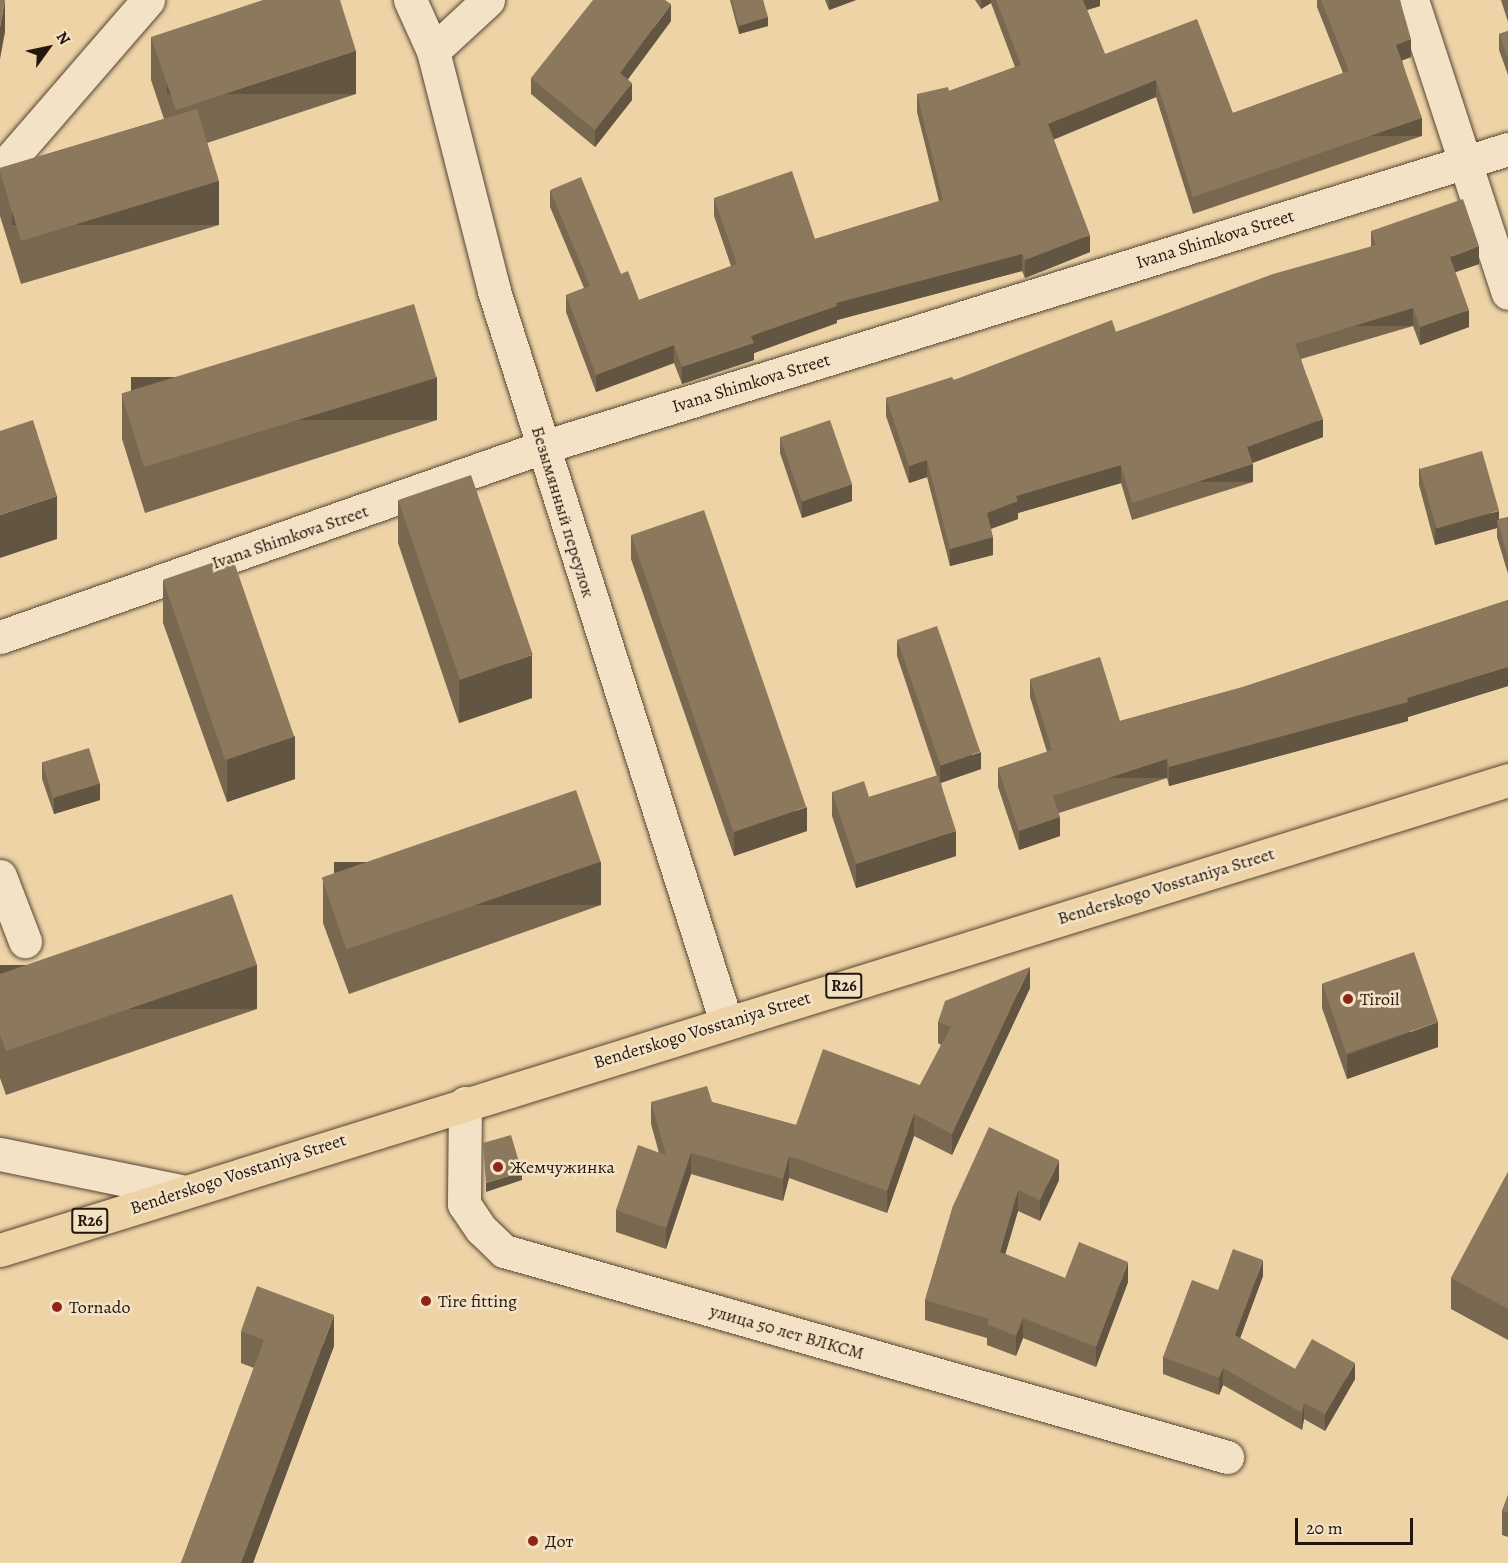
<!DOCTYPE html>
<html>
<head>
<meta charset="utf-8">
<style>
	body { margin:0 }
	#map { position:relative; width:1508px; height:1563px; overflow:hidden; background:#eed3a7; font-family:Alegreya,serif }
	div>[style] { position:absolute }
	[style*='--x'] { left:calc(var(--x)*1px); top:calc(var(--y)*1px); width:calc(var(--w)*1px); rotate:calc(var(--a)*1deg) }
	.roads { filter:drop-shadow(0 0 2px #554633) drop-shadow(0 0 2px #554633) }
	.minor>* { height:33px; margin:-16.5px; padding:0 16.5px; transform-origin:16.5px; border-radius:16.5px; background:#f4e2c6 }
	.tertiary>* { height:33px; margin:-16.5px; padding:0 16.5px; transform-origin:16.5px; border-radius:16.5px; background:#f4e2c6 }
	.primary>* { height:33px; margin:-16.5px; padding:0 16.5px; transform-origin:16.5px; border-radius:16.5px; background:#eed3a7 }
	.wall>* { inset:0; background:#786850 }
	.shaded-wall>* { inset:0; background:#625541; transform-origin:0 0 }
	.building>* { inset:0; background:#8c795d; transform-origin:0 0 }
	.dots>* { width:16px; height:16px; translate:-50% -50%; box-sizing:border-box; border:3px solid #f4e2c6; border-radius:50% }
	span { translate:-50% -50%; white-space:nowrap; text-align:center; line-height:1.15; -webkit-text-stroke:5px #f4e2c6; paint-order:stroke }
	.shield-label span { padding:2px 4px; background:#f4e2c6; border:2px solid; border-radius:4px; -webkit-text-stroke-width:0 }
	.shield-label { font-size:16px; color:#22170c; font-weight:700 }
	.street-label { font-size:18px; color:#22170c }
	.poi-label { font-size:18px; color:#22170c }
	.left { translate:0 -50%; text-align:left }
	.north { position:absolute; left:18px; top:18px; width:60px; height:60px; -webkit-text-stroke:4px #f4e2c6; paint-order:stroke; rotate:57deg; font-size:16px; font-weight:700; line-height:24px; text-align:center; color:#22170c }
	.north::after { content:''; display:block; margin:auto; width:21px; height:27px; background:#22170c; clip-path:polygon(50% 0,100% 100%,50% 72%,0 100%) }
	.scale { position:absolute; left:1295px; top:1518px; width:118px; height:27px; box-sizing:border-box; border:3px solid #22170c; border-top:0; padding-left:8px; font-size:18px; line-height:21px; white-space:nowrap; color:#22170c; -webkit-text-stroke:4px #f4e2c6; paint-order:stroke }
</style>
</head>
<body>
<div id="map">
	<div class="roads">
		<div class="minor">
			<div style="--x:410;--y:0;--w:56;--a:65.7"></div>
			<div style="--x:433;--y:51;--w:248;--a:75.7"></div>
			<div style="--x:494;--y:291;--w:767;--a:72.39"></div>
			<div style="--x:1412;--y:0;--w:308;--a:71.9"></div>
			<div style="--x:433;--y:51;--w:75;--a:-42.8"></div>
			<div style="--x:0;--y:171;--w:226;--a:-49.1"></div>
			<div style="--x:0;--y:637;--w:575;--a:-19.29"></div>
			<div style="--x:543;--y:447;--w:1010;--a:-17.16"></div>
			<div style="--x:0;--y:876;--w:70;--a:69"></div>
			<div style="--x:465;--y:1103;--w:101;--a:90.6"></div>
			<div style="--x:464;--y:1204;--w:30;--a:56"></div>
			<div style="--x:481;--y:1229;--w:32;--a:44"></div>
			<div style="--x:504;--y:1251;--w:752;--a:15.9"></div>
		</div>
		<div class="tertiary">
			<div style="--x:0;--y:1154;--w:184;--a:11.6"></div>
		</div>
		<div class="primary">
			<div style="--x:0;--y:1250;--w:1580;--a:-17.31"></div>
		</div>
	</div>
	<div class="wall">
		<div style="clip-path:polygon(730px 0,763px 0,768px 26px,739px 34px)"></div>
		<div style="clip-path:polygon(825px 0,856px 0,829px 10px)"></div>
		<div style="clip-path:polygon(975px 0,1100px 0,1100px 6px,1087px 10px,1105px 54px,1233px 113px,1343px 73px,1317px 7px,1317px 0,1400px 0,1411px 57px,1402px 60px,1422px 136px,1193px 214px,1156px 97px,1053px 139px,1090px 252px,1025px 278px,1022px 271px,837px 320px,837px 323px,754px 353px,754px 360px,682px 384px,674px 363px,596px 392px,566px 312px,566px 295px,584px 288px,550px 207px,550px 190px,621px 274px,639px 300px,731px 266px,714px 216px,714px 198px,815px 239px,939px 201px,917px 112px,917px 94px,949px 91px,1015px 67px,991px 3px,981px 9px)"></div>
		<div style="clip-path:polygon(1501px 0,1508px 0,1508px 22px)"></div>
		<div style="clip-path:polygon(671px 21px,628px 79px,632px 100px,595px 147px,531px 94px,531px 78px)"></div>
		<div style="clip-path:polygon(1508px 31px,1508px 75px,1499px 50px,1499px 34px)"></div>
		<div style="clip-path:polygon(151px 37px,356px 94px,207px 143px,219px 225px,21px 284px,0 216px,0 168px,164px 119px,151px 80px)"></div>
		<div style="clip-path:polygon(1371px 231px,1479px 264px,1455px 272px,1469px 327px,1420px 345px,1413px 326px,1301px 359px,1323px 437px,1252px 463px,1253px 482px,1132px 520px,1121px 483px,1018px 513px,1018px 519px,991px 529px,993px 555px,950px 566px,927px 477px,909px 483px,886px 416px,886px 398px,954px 380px,1116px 332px,1371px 247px)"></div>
		<div style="clip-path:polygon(122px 396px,437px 420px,145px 513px,122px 439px)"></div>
		<div style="clip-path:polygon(780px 437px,852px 501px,802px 518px,780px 453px)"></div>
		<div style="clip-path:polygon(1419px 468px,1499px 519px,1508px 517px,1508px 574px,1497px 537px,1497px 528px,1435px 545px,1419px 485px)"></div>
		<div style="clip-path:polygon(398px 500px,532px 698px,459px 723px,398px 543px)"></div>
		<div style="clip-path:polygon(631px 535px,807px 831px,734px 856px,631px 559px)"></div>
		<div style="clip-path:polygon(163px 580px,295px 779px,227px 802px,163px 623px)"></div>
		<div style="clip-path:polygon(1508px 600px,1508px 686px,1408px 717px,1408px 721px,1169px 786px,1167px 778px,1059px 813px,1060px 836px,1019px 850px,998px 787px,998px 768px,1047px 752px,1030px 697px,1030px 679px,1120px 721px,1243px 687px)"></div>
		<div style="clip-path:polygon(897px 640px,981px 769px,941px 783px,956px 856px,856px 888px,832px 816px,832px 792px,869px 797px,937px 776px,897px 656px)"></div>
		<div style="clip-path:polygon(42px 762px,100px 800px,54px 814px,42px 779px)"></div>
		<div style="clip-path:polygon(323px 880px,601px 905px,349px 994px,323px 923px)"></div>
		<div style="clip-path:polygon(0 974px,257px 1009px,6px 1095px,0 1078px)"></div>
		<div style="clip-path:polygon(1322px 984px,1438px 1047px,1347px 1079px,1322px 1008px)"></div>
		<div style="clip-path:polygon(1030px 988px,952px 1155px,914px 1136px,887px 1213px,789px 1178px,783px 1201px,691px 1174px,666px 1249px,616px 1232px,616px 1210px,659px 1153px,651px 1124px,651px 1102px,712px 1102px,796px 1125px,920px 1085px,941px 1045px,938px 1043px,938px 1022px)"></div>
		<div style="clip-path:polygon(1508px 1172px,1508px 1340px,1451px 1309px,1451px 1278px)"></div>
		<div style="clip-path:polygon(1059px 1180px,1040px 1221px,1018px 1211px,1005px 1254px,1065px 1278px,1128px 1282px,1096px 1367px,1023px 1338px,1016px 1356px,987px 1345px,987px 1338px,925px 1320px,925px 1300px,953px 1206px)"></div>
		<div style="clip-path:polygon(1263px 1276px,1240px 1338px,1295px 1369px,1355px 1379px,1325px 1431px,1304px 1419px,1302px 1430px,1223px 1385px,1219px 1395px,1163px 1374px,1163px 1357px,1218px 1290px)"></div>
		<div style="clip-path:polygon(241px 1331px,334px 1346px,253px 1563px,181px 1563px,254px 1368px,241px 1363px)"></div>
		<div style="clip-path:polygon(1508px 1495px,1508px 1537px,1502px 1535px,1502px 1511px)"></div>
	</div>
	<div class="shaded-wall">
		<div style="clip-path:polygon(5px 0,5px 32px,0 59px,0 27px)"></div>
		<div style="clip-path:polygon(829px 0,856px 0,829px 10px)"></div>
		<div style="clip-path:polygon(981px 0,991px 0,991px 3px,981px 9px)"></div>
		<div style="clip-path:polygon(1080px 0,1100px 0,1100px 6px,1080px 12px)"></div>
		<div style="clip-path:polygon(671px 4px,671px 21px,620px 90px,620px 73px)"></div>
		<div style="clip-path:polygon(768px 17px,768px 26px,739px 34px,739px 26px)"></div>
		<div style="clip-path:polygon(1411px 39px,1411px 57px,1396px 63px,1396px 45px)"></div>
		<div style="left:356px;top:51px;width:43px;height:189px;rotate:90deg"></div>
		<div style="clip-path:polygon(1156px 80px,1156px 97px,1048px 142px,1048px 124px)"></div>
		<div style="clip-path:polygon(632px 83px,632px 100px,595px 147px,595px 130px)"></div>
		<div style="left:1422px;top:118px;width:18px;height:242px;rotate:90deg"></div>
		<div style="left:219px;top:181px;width:44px;height:207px;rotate:90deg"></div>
		<div style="clip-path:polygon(1090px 235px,1090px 252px,1025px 278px,1025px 260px)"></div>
		<div style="clip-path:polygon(1479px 246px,1479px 264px,1450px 274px,1450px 257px)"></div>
		<div style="clip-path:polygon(1022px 254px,1022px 271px,837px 320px,837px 323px,754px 353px,754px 360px,682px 384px,682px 367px,751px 336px,836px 303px)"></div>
		<div style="left:1413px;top:308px;width:18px;height:123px;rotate:90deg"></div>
		<div style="clip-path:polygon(1469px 310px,1469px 327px,1420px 345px,1420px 327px)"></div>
		<div style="clip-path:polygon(674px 345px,674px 363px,596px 392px,596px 375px)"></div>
		<div style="left:437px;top:377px;width:43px;height:306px;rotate:90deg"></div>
		<div style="clip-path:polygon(1323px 419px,1323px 437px,1247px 465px,1247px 447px)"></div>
		<div style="clip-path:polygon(927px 460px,927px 477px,909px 483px,909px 466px)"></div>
		<div style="left:1253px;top:464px;width:18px;height:127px;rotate:90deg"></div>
		<div style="clip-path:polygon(1121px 465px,1121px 483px,1018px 513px,1018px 519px,987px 530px,987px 513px,1016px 496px)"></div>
		<div style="clip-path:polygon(852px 484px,852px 501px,802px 518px,802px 501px)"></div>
		<div style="clip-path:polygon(57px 496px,57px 539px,0 558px,0 515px)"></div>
		<div style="clip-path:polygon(1499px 511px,1499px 526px,1497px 520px,1497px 528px,1435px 545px,1435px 528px)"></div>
		<div style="clip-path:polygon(993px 537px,993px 555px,950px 566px,950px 549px)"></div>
		<div style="clip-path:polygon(532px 655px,532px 698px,459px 723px,459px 680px)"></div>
		<div style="clip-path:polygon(1508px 667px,1508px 686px,1408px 717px,1408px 721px,1169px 786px,1169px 767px,1407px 698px)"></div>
		<div style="clip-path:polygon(295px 736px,295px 779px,227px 802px,227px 759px)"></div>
		<div style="clip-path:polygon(981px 752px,981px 769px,940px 783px,940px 766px)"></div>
		<div style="left:1167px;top:759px;width:19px;height:120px;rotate:90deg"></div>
		<div style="clip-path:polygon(100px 783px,100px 800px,54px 814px,54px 798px)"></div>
		<div style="clip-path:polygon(807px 807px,807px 831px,734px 856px,734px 832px)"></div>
		<div style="clip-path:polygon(1060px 817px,1060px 836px,1019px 850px,1019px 831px)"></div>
		<div style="clip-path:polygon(956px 831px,956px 856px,856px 888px,856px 864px)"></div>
		<div style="left:601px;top:862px;width:43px;height:267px;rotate:90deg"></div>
		<div style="left:257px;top:965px;width:44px;height:265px;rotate:90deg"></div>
		<div style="clip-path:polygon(1030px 967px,1030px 988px,952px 1155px,952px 1134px)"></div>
		<div style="clip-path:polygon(1438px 1022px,1438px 1047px,1347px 1079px,1347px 1055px)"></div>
		<div style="clip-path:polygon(914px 1114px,914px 1136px,887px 1213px,887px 1191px)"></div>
		<div style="clip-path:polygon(691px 1153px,691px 1174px,666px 1249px,666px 1228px)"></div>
		<div style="clip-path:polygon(789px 1156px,789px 1178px,783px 1201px,783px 1179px)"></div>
		<div style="clip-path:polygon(1059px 1160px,1059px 1180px,1040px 1221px,1040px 1200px)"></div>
		<div style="clip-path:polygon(522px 1172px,522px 1180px,486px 1192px,486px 1183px)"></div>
		<div style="clip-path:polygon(1018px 1190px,1018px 1211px,1000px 1272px,1000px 1252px)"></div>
		<div style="clip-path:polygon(1263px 1260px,1263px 1276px,1235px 1352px,1235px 1335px)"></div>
		<div style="clip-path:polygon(1128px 1262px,1128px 1282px,1096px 1367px,1096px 1347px)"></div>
		<div style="clip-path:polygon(334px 1315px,334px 1346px,253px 1563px,241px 1563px)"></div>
		<div style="clip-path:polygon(1023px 1318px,1023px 1338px,1016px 1356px,1016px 1336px)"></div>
		<div style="clip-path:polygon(1355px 1363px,1355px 1379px,1325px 1431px,1325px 1414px)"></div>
		<div style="clip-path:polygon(1223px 1368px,1223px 1385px,1219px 1395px,1219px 1378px)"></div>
		<div style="clip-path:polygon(1304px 1403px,1304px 1419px,1302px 1430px,1302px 1413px)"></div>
	</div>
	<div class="building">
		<div style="clip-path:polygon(0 0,5px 0,0 27px)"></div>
		<div style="clip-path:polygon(263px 0,340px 0,356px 51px,176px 110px,151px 37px)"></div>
		<div style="clip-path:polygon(593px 0,665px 0,671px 4px,620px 73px,632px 83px,595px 130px,531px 78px)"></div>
		<div style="clip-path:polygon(732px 0,763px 0,768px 17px,739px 26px)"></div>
		<div style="clip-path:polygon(996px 0,1083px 0,1105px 54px,1197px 19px,1233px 113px,1349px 71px,1321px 0,1400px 0,1411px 39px,1396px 45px,1422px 118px,1193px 197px,1156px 80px,1048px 124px,1090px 235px,1025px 260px,1022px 254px,836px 303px,837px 306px,751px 336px,754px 343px,682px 367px,674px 345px,596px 375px,566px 295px,590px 286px,550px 190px,581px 177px,621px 274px,628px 271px,639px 300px,737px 264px,714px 198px,792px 171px,815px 239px,943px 200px,917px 94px,948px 87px,949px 91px,1021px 65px)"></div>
		<div style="clip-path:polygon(1508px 31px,1508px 59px,1499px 34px)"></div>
		<div style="clip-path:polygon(197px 109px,219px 181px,21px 241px,0 172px,0 168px)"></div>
		<div style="clip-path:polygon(1463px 199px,1479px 246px,1450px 257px,1469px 310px,1420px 327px,1413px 308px,1295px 344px,1323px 419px,1247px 447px,1253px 464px,1132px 503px,1121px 465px,1016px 496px,1018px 501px,987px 513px,993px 537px,950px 549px,927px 460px,909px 466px,886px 398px,952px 377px,954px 380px,1112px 320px,1116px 332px,1273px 274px,1376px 245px,1371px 231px)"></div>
		<div style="left:414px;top:304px;width:77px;height:306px;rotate:73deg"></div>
		<div style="clip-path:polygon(33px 420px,57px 496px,0 515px,0 431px)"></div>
		<div style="left:830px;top:420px;width:68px;height:53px;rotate:71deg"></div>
		<div style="left:1482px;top:451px;width:62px;height:65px;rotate:74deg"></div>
		<div style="left:471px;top:475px;width:190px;height:77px;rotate:71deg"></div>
		<div style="left:704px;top:510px;width:314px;height:77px;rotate:71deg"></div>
		<div style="clip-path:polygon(1508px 517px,1508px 557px,1497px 520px)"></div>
		<div style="left:232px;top:556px;width:191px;height:73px;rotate:71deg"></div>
		<div style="clip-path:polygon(1508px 600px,1508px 667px,1407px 698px,1408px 702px,1169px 767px,1167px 759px,1053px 796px,1060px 817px,1019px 831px,998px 768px,1052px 750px,1030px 679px,1100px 657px,1120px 721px,1243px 687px)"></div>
		<div style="left:937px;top:626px;width:133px;height:42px;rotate:71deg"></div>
		<div style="left:89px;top:748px;width:37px;height:49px;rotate:73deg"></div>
		<div style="clip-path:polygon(938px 775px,956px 831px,856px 864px,832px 792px,864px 781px,869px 797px)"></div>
		<div style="left:576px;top:790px;width:76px;height:269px;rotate:71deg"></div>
		<div style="clip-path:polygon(232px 894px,257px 965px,6px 1051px,0 1035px,0 974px)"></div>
		<div style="left:1414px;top:952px;width:74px;height:97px;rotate:71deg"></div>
		<div style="clip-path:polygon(1030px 967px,952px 1134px,914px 1114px,887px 1191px,789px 1156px,783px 1179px,691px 1153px,666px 1228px,616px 1210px,638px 1145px,666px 1155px,651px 1102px,707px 1086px,712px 1102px,796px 1125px,823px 1049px,920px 1085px,951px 1027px,938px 1022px,945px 1001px)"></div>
		<div style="clip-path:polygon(989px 1127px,1059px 1160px,1040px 1200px,1018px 1190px,1000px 1252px,1065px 1278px,1079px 1242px,1128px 1262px,1096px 1347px,1023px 1318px,1016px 1336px,987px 1324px,989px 1319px,925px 1300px,953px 1206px)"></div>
		<div style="clip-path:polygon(511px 1135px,522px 1172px,486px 1183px,483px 1143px)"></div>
		<div style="clip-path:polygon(1508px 1172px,1508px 1309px,1451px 1278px)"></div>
		<div style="clip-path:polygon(1233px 1249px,1263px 1260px,1235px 1335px,1295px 1369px,1312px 1339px,1355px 1363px,1325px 1414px,1304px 1403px,1302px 1413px,1223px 1368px,1219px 1378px,1163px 1357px,1192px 1280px,1218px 1290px)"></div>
		<div style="clip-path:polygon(257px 1286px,334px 1315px,241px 1563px,181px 1563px,264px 1340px,241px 1331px)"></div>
		<div style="clip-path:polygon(1508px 1495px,1508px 1513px,1502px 1511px)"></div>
	</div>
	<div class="dots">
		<div style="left:1348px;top:999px;background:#8f2418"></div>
		<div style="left:498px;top:1167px;background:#8f2418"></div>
		<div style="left:426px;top:1301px;background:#8f2418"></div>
		<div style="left:57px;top:1307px;background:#8f2418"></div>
		<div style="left:533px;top:1541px;background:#8f2418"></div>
	</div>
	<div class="shield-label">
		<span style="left:844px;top:986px">R26</span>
		<span style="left:90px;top:1221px">R26</span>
	</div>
	<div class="street-label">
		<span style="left:1215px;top:239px;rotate:-17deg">Ivana Shimkova Street</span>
		<span style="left:751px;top:383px;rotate:-17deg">Ivana Shimkova Street</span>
		<span style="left:563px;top:512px;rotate:73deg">Безымянный переулок</span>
		<span style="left:290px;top:537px;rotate:-19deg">Ivana Shimkova Street</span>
		<span style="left:1166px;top:886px;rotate:-17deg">Benderskogo Vosstaniya Street</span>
		<span style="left:702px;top:1030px;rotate:-17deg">Benderskogo Vosstaniya Street</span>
		<span style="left:238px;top:1174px;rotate:-18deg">Benderskogo Vosstaniya Street</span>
		<span style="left:787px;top:1332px;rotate:16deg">улица 50 лет ВЛКСМ</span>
	</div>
	<div class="poi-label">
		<span class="left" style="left:1360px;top:999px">Tiroil</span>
		<span class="left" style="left:510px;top:1167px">Жемчужинка</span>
		<span class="left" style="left:438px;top:1301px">Tire fitting</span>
		<span class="left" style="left:69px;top:1307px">Tornado</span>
		<span class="left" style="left:545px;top:1541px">Дот</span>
	</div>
	<div class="north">N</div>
	<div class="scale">20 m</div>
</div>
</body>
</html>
